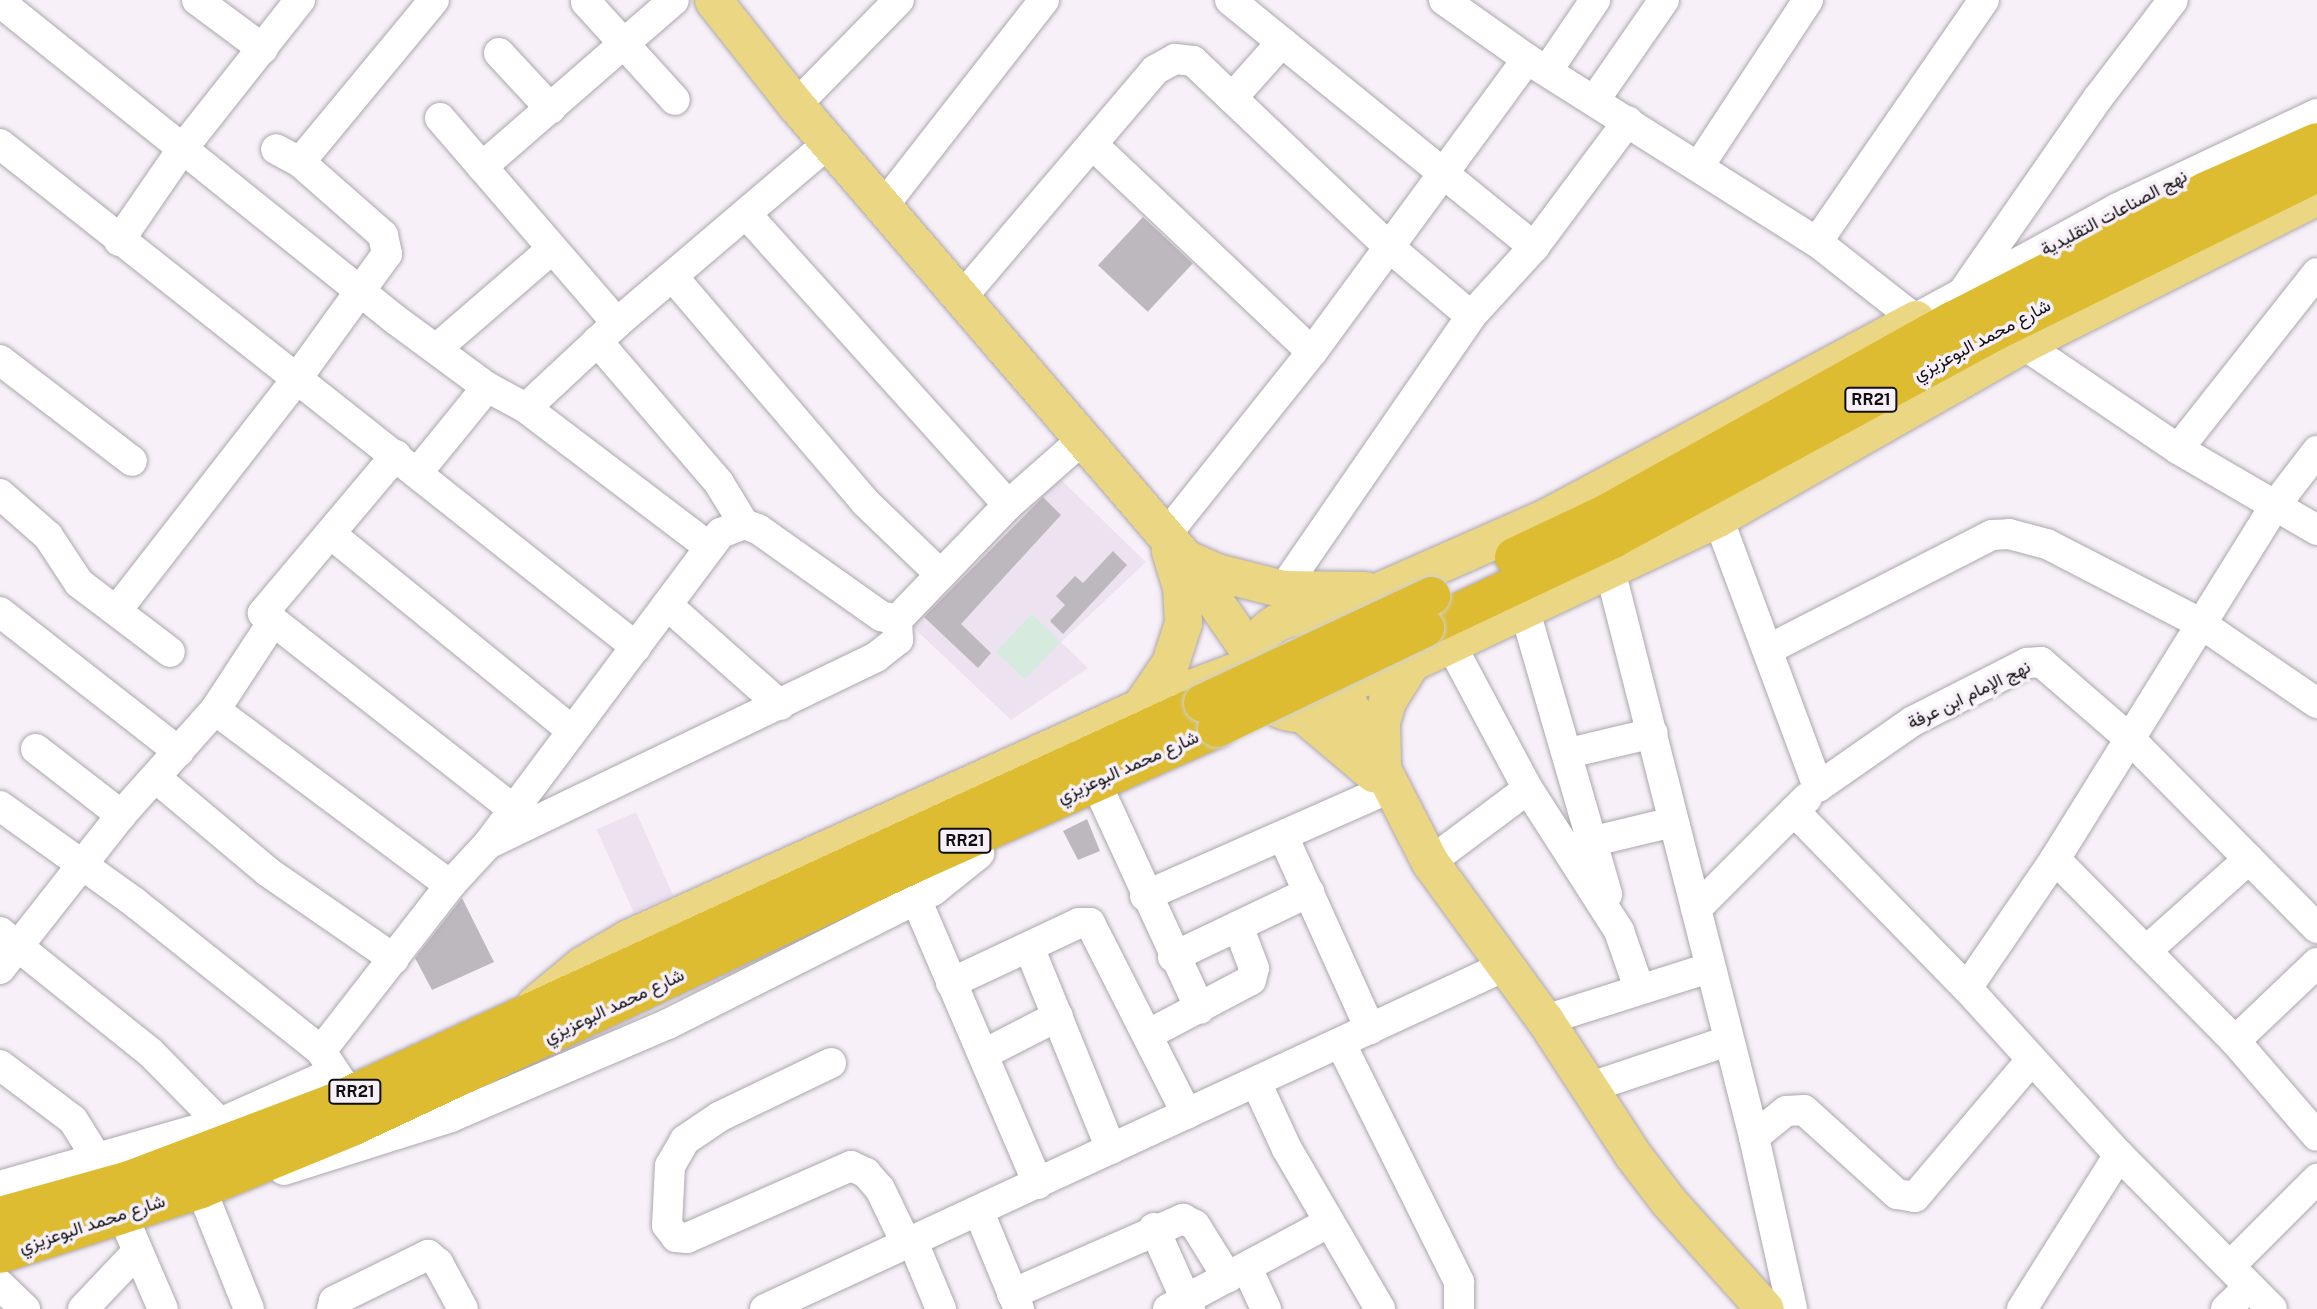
<!DOCTYPE html>
<html>
<head>
<meta charset="utf-8">
<style>
	body { margin:0 }
	#map { position:relative; width:2317px; height:1309px; overflow:hidden; background:#f7f0f8; font-family:"Public Sans",Vazirmatn,sans-serif }
	div>[style] { position:absolute }
	[style*='--x'] { left:calc(var(--x)*1px); top:calc(var(--y)*1px); width:calc(var(--w)*1px); rotate:calc(var(--a)*1deg) }
	.built>* { inset:0; background:#ede2f0; transform-origin:0 0 }
	.green>* { inset:0; background:#d6ebdd; transform-origin:0 0 }
	.building>* { inset:0; background:#bdb7be; transform-origin:0 0 }
	.roads { filter:drop-shadow(0 0 2px #aca6ad) drop-shadow(0 0 2px #aca6ad) }
	.minor>* { height:30px; margin:-15px; padding:0 15px; transform-origin:15px; border-radius:15px; background:#fff }
	.major>* { height:37px; margin:-18.5px; padding:0 18.5px; transform-origin:18.5px; border-radius:18.5px; background:#ebd783 }
	.major>.ring { margin:-18.5px; padding:0; box-sizing:content-box; background:none; border:37px solid #ebd783; border-radius:50% }
	.highway>* { height:38px; margin:-19px; padding:0 19px; transform-origin:19px; border-radius:19px; background:#ddbc31 }
	.bridges { filter:drop-shadow(0 0 2px #cfcfcf) drop-shadow(0 0 2px #cfcfcf) }
	.highway-bridge>* { height:38px; margin:-19px; padding:0 19px; transform-origin:19px; border-radius:19px; background:#ddbc31 }
	span { translate:-50% -50%; white-space:nowrap; text-align:center; line-height:1.15; -webkit-text-stroke:7px #f7f0f8; paint-order:stroke }
	.shield-label span { padding:2px 5px; background:#f7f0f8; border:2px solid; border-radius:5px; -webkit-text-stroke-width:0 }
	.shield-label { font-size:16px; color:#110f11; font-weight:700 }
	.street-label { font-size:18px; color:#110f11 }
</style>
</head>
<body>
<div id="map">
	<div class="built">
		<div style="clip-path:polygon(1053px 472px,1146px 562px,1061px 642px,1088px 668px,1011px 720px,911px 625px)"></div>
		<div style="left:636px;top:812px;width:91px;height:43px;rotate:66deg"></div>
	</div>
	<div class="green">
		<div style="left:1032px;top:614px;width:40px;height:52px;rotate:44deg"></div>
	</div>
	<div class="building">
		<div style="left:1143px;top:217px;width:68px;height:66px;rotate:43deg"></div>
		<div style="clip-path:polygon(1043px 497px,1061px 515px,961px 624px,991px 653px,978px 668px,924px 617px)"></div>
		<div style="clip-path:polygon(1113px 551px,1127px 565px,1063px 634px,1050px 621px,1065px 605px,1056px 596px,1075px 576px,1083px 583px)"></div>
		<div style="clip-path:polygon(1087px 819px,1100px 851px,1078px 860px,1063px 831px)"></div>
		<div style="clip-path:polygon(462px 898px,494px 962px,432px 990px,415px 958px)"></div>
	</div>
	<div class="roads">
		<div class="minor">
			<div style="--x:197;--y:0;--w:82;--a:36.6"></div>
			<div style="--x:1230;--y:0;--w:392;--a:39.1"></div>
			<div style="--x:1444;--y:0;--w:102;--a:35.4"></div>
			<div style="--x:1527;--y:59;--w:343;--a:32.3"></div>
			<div style="--x:1817;--y:242;--w:125;--a:38.2"></div>
			<div style="--x:1915;--y:319;--w:231;--a:-28.7"></div>
			<div style="--x:2118;--y:208;--w:220;--a:-25.3"></div>
			<div style="--x:0;--y:2;--w:508;--a:38.77"></div>
			<div style="--x:396;--y:320;--w:113;--a:36.4"></div>
			<div style="--x:487;--y:387;--w:44;--a:28.3"></div>
			<div style="--x:526;--y:408;--w:230;--a:37.2"></div>
			<div style="--x:586;--y:2;--w:132;--a:47.8"></div>
			<div style="--x:499;--y:53;--w:76;--a:47.1"></div>
			<div style="--x:1547;--y:71;--w:86;--a:-55.9"></div>
			<div style="--x:1232;--y:98;--w:75;--a:-48.2"></div>
			<div style="--x:1594;--y:101;--w:123;--a:-55.3"></div>
			<div style="--x:796;--y:105;--w:147;--a:-45.6"></div>
			<div style="--x:440;--y:118;--w:271;--a:49.2"></div>
			<div style="--x:0;--y:144;--w:811;--a:38.34"></div>
			<div style="--x:1093;--y:145;--w:301;--a:43.4"></div>
			<div style="--x:300;--y:162;--w:210;--a:-50.4"></div>
			<div style="--x:1699;--y:166;--w:199;--a:-56.7"></div>
			<div style="--x:482;--y:167;--w:254;--a:-41"></div>
			<div style="--x:884;--y:205;--w:260;--a:-52"></div>
			<div style="--x:747;--y:215;--w:390;--a:48"></div>
			<div style="--x:119;--y:241;--w:113;--a:-55.5"></div>
			<div style="--x:183;--y:148;--w:189;--a:-51.7"></div>
			<div style="--x:1817;--y:242;--w:294;--a:-55.4"></div>
			<div style="--x:673;--y:277;--w:296;--a:49.5"></div>
			<div style="--x:865;--y:502;--w:105;--a:43.8"></div>
			<div style="--x:1963;--y:292;--w:236;--a:-55.2"></div>
			<div style="--x:2098;--y:98;--w:123;--a:-52.6"></div>
			<div style="--x:962;--y:297;--w:298;--a:-49.6"></div>
			<div style="--x:1155;--y:70;--w:23;--a:-29"></div>
			<div style="--x:1175;--y:59;--w:18;--a:6"></div>
			<div style="--x:1193;--y:61;--w:270;--a:43.5"></div>
			<div style="--x:1389;--y:247;--w:107;--a:40.1"></div>
			<div style="--x:597;--y:341;--w:187;--a:49.3"></div>
			<div style="--x:719;--y:483;--w:48;--a:58.6"></div>
			<div style="--x:2023;--y:344;--w:187;--a:34.1"></div>
			<div style="--x:2178;--y:449;--w:161;--a:30.2"></div>
			<div style="--x:436;--y:349;--w:153;--a:-40.8"></div>
			<div style="--x:0;--y:360;--w:166;--a:37.4"></div>
			<div style="--x:526;--y:408;--w:125;--a:-43"></div>
			<div style="--x:617;--y:323;--w:280;--a:-40.4"></div>
			<div style="--x:2178;--y:449;--w:224;--a:-51.7"></div>
			<div style="--x:396;--y:455;--w:207;--a:130.1"></div>
			<div style="--x:263;--y:613;--w:318;--a:38.1"></div>
			<div style="--x:418;--y:472;--w:109;--a:-50.9"></div>
			<div style="--x:0;--y:494;--w:64;--a:41.2"></div>
			<div style="--x:48;--y:536;--w:56;--a:56.6"></div>
			<div style="--x:79;--y:583;--w:114;--a:37.2"></div>
			<div style="--x:1718;--y:518;--w:287;--a:69.6"></div>
			<div style="--x:1818;--y:787;--w:116;--a:-34.8"></div>
			<div style="--x:1913;--y:721;--w:128;--a:-27"></div>
			<div style="--x:2027;--y:663;--w:14;--a:-4"></div>
			<div style="--x:2041;--y:662;--w:118;--a:40.9"></div>
			<div style="--x:2130;--y:739;--w:266;--a:45.3"></div>
			<div style="--x:332;--y:535;--w:308;--a:39.2"></div>
			<div style="--x:1165;--y:536;--w:236;--a:-51.4"></div>
			<div style="--x:1312;--y:352;--w:363;--a:-53.7"></div>
			<div style="--x:1609;--y:566;--w:589;--a:75.75"></div>
			<div style="--x:1754;--y:1137;--w:176;--a:77.5"></div>
			<div style="--x:1283;--y:589;--w:331;--a:-55.4"></div>
			<div style="--x:1471;--y:316;--w:93;--a:-47.6"></div>
			<div style="--x:1534;--y:247;--w:157;--a:-53.3"></div>
			<div style="--x:667;--y:605;--w:151;--a:41.5"></div>
			<div style="--x:1524;--y:608;--w:298;--a:73.8"></div>
			<div style="--x:117;--y:610;--w:290;--a:-52.1"></div>
			<div style="--x:295;--y:381;--w:157;--a:-54.1"></div>
			<div style="--x:387;--y:254;--w:19;--a:-102"></div>
			<div style="--x:383;--y:235;--w:111;--a:-138.7"></div>
			<div style="--x:300;--y:162;--w:27;--a:-152"></div>
			<div style="--x:0;--y:612;--w:227;--a:38"></div>
			<div style="--x:1451;--y:645;--w:163;--a:61.9"></div>
			<div style="--x:1528;--y:789;--w:169;--a:57.3"></div>
			<div style="--x:1619;--y:931;--w:60;--a:70.7"></div>
			<div style="--x:1769;--y:649;--w:250;--a:-27.1"></div>
			<div style="--x:1992;--y:535;--w:17;--a:-3"></div>
			<div style="--x:2009;--y:534;--w:39;--a:15"></div>
			<div style="--x:2047;--y:544;--w:172;--a:27.3"></div>
			<div style="--x:2200;--y:623;--w:142;--a:34.4"></div>
			<div style="--x:215;--y:710;--w:293;--a:36.7"></div>
			<div style="--x:36;--y:749;--w:108;--a:37.8"></div>
			<div style="--x:1569;--y:753;--w:86;--a:-13.4"></div>
			<div style="--x:156;--y:778;--w:146;--a:40"></div>
			<div style="--x:268;--y:872;--w:153;--a:34.6"></div>
			<div style="--x:1103;--y:798;--w:232;--a:65.3"></div>
			<div style="--x:0;--y:806;--w:165;--a:35.6"></div>
			<div style="--x:134;--y:902;--w:239;--a:38.5"></div>
			<div style="--x:321;--y:1051;--w:53;--a:56.6"></div>
			<div style="--x:1794;--y:811;--w:248;--a:45.7"></div>
			<div style="--x:1967;--y:988;--w:226;--a:47.7"></div>
			<div style="--x:2119;--y:1155;--w:217;--a:45.2"></div>
			<div style="--x:1283;--y:836;--w:212;--a:65.7"></div>
			<div style="--x:1590;--y:842;--w:85;--a:-13.5"></div>
			<div style="--x:488;--y:844;--w:431;--a:-25.7"></div>
			<div style="--x:876;--y:657;--w:28;--a:-38"></div>
			<div style="--x:898;--y:640;--w:20;--a:-93"></div>
			<div style="--x:2055;--y:859;--w:256;--a:45.3"></div>
			<div style="--x:2235;--y:1041;--w:125;--a:49.2"></div>
			<div style="--x:1430;--y:862;--w:122;--a:-36.7"></div>
			<div style="--x:1145;--y:896;--w:268;--a:-23.8"></div>
			<div style="--x:916;--y:899;--w:310;--a:66.8"></div>
			<div style="--x:1696;--y:909;--w:157;--a:-45"></div>
			<div style="--x:0;--y:932;--w:192;--a:38.7"></div>
			<div style="--x:150;--y:1052;--w:100;--a:45.4"></div>
			<div style="--x:1029;--y:947;--w:218;--a:67.9"></div>
			<div style="--x:2146;--y:951;--w:138;--a:-41.8"></div>
			<div style="--x:1173;--y:957;--w:151;--a:-25.5"></div>
			<div style="--x:0;--y:969;--w:196;--a:-51.8"></div>
			<div style="--x:121;--y:815;--w:141;--a:-48.2"></div>
			<div style="--x:215;--y:710;--w:104;--a:-56.8"></div>
			<div style="--x:951;--y:983;--w:141;--a:-25.1"></div>
			<div style="--x:1079;--y:923;--w:11;--a:0"></div>
			<div style="--x:1090;--y:923;--w:214;--a:63.1"></div>
			<div style="--x:1967;--y:988;--w:156;--a:-55.7"></div>
			<div style="--x:2055;--y:859;--w:415;--a:-58.1"></div>
			<div style="--x:2274;--y:507;--w:71;--a:-52.5"></div>
			<div style="--x:1545;--y:1020;--w:172;--a:-17.6"></div>
			<div style="--x:1149;--y:1034;--w:115;--a:-27.9"></div>
			<div style="--x:1251;--y:980;--w:12;--a:-76"></div>
			<div style="--x:1254;--y:968;--w:45;--a:-110.9"></div>
			<div style="--x:2235;--y:1041;--w:113;--a:-43.6"></div>
			<div style="--x:1341;--y:1044;--w:266;--a:63.6"></div>
			<div style="--x:1459;--y:1282;--w:27;--a:90"></div>
			<div style="--x:321;--y:1051;--w:210;--a:-52.1"></div>
			<div style="--x:450;--y:885;--w:56;--a:-47.2"></div>
			<div style="--x:488;--y:844;--w:389;--a:-53.2"></div>
			<div style="--x:721;--y:533;--w:25;--a:-21"></div>
			<div style="--x:744;--y:524;--w:15;--a:20"></div>
			<div style="--x:758;--y:529;--w:151;--a:35.3"></div>
			<div style="--x:881;--y:616;--w:16;--a:14"></div>
			<div style="--x:897;--y:620;--w:160;--a:-46"></div>
			<div style="--x:1008;--y:505;--w:100;--a:-41.3"></div>
			<div style="--x:984;--y:1054;--w:83;--a:-27.2"></div>
			<div style="--x:831;--y:1063;--w:124;--a:154.3"></div>
			<div style="--x:719;--y:1117;--w:41;--a:145.9"></div>
			<div style="--x:685;--y:1140;--w:30;--a:120"></div>
			<div style="--x:670;--y:1166;--w:59;--a:92.9"></div>
			<div style="--x:667;--y:1225;--w:15;--a:53"></div>
			<div style="--x:676;--y:1237;--w:11;--a:5"></div>
			<div style="--x:687;--y:1238;--w:179;--a:-23.7"></div>
			<div style="--x:851;--y:1166;--w:17;--a:25"></div>
			<div style="--x:866;--y:1173;--w:21;--a:49"></div>
			<div style="--x:880;--y:1189;--w:62;--a:64.3"></div>
			<div style="--x:0;--y:1065;--w:91;--a:37"></div>
			<div style="--x:73;--y:1120;--w:47;--a:58"></div>
			<div style="--x:1256;--y:1082;--w:74;--a:65.2"></div>
			<div style="--x:1287;--y:1149;--w:185;--a:59.8"></div>
			<div style="--x:1591;--y:1087;--w:145;--a:-18.6"></div>
			<div style="--x:1754;--y:1137;--w:41;--a:-39.1"></div>
			<div style="--x:1786;--y:1111;--w:18;--a:-3"></div>
			<div style="--x:1804;--y:1110;--w:125;--a:42.1"></div>
			<div style="--x:1897;--y:1194;--w:18;--a:9"></div>
			<div style="--x:1915;--y:1197;--w:180;--a:-49.7"></div>
			<div style="--x:284;--y:1170;--w:175;--a:-17.6"></div>
			<div style="--x:451;--y:1117;--w:236;--a:-23.2"></div>
			<div style="--x:668;--y:1024;--w:298;--a:-26.7"></div>
			<div style="--x:934;--y:890;--w:58;--a:-38.7"></div>
			<div style="--x:221;--y:1185;--w:20;--a:169"></div>
			<div style="--x:201;--y:1189;--w:129;--a:68.2"></div>
			<div style="--x:0;--y:1186;--w:229;--a:-16"></div>
			<div style="--x:220;--y:1123;--w:125;--a:-24.1"></div>
			<div style="--x:979;--y:1212;--w:105;--a:67.6"></div>
			<div style="--x:122;--y:1214;--w:103;--a:66.7"></div>
			<div style="--x:1154;--y:1228;--w:89;--a:66"></div>
			<div style="--x:913;--y:1242;--w:73;--a:67.3"></div>
			<div style="--x:2231;--y:1265;--w:122;--a:-45"></div>
			<div style="--x:1247;--y:1268;--w:45;--a:65.1"></div>
			<div style="--x:0;--y:1285;--w:35;--a:44"></div>
			<div style="--x:1012;--y:1294;--w:187;--a:-23.7"></div>
			<div style="--x:1183;--y:1219;--w:13;--a:27"></div>
			<div style="--x:1195;--y:1225;--w:62;--a:58.1"></div>
			<div style="--x:83;--y:1309;--w:79;--a:-46.5"></div>
			<div style="--x:332;--y:1309;--w:8;--a:-76"></div>
			<div style="--x:334;--y:1301;--w:105;--a:-26.1"></div>
			<div style="--x:428;--y:1255;--w:13;--a:39"></div>
			<div style="--x:438;--y:1263;--w:52;--a:61.5"></div>
			<div style="--x:765;--y:1309;--w:818;--a:-24.87"></div>
			<div style="--x:1168;--y:1309;--w:182;--a:-28.3"></div>
			<div style="--x:2022;--y:1309;--w:182;--a:-57.8"></div>
			<div style="--x:2226;--y:1309;--w:32;--a:-44"></div>
		</div>
		<div class="major">
			<div style="--x:713;--y:0;--w:134;--a:51.7"></div>
			<div style="--x:796;--y:105;--w:597;--a:49.35"></div>
			<div style="--x:1185;--y:558;--w:116;--a:55.5"></div>
			<div style="--x:1187;--y:559;--w:32;--a:24"></div>
			<div style="--x:1216;--y:572;--w:69;--a:14.2"></div>
			<div style="--x:1283;--y:589;--w:82;--a:0.7"></div>
			<div class="ring" style="left:1251px;top:617px;width:59px;height:59px"></div>
			<div style="--x:1315;--y:619;--w:255;--a:-23.8"></div>
			<div style="--x:1548;--y:516;--w:417;--a:-28.2"></div>
			<div style="--x:1344;--y:682;--w:52;--a:-13.2"></div>
			<div style="--x:1395;--y:670;--w:357;--a:-25.2"></div>
			<div style="--x:1718;--y:518;--w:351;--a:-29.7"></div>
			<div style="--x:2023;--y:344;--w:329;--a:-26.7"></div>
			<div style="--x:1341;--y:689;--w:195;--a:62.8"></div>
			<div style="--x:1430;--y:862;--w:195;--a:54"></div>
			<div style="--x:1545;--y:1020;--w:161;--a:56.9"></div>
			<div style="--x:1633;--y:1155;--w:58;--a:52.7"></div>
			<div style="--x:1668;--y:1201;--w:145;--a:48.1"></div>
			<div style="--x:1140;--y:707;--w:53;--a:-55.7"></div>
			<div style="--x:1170;--y:663;--w:42;--a:-72"></div>
			<div style="--x:1183;--y:623;--w:36;--a:-93"></div>
			<div style="--x:1181;--y:587;--w:39;--a:-107"></div>
			<div style="--x:1303;--y:714;--w:92;--a:40.1"></div>
			<div style="--x:1382;--y:764;--w:42;--a:-91.4"></div>
			<div style="--x:1381;--y:722;--w:22;--a:-74"></div>
			<div style="--x:1387;--y:701;--w:45;--a:-57.7"></div>
			<div style="--x:535;--y:1004;--w:61;--a:-39.7"></div>
			<div style="--x:582;--y:965;--w:53;--a:-30.4"></div>
			<div style="--x:628;--y:938;--w:562;--a:-24.28"></div>
			<div style="--x:1140;--y:707;--w:113;--a:-20.7"></div>
		</div>
		<div class="highway">
			<div style="--x:1514;--y:557;--w:98;--a:-25.3"></div>
			<div style="--x:1603;--y:515;--w:399;--a:-29.1"></div>
			<div style="--x:1952;--y:321;--w:285;--a:-27.1"></div>
			<div style="--x:2206;--y:191;--w:121;--a:-23.8"></div>
			<div style="--x:1425;--y:628;--w:208;--a:-25.3"></div>
			<div style="--x:1613;--y:539;--w:436;--a:-28.5"></div>
			<div style="--x:1996;--y:331;--w:358;--a:-26.2"></div>
			<div style="--x:0;--y:1216;--w:134;--a:-15.6"></div>
			<div style="--x:129;--y:1180;--w:220;--a:-20.7"></div>
			<div style="--x:335;--y:1102;--w:955;--a:-24.69"></div>
			<div style="--x:0;--y:1254;--w:211;--a:-17.9"></div>
			<div style="--x:201;--y:1189;--w:163;--a:-22.3"></div>
			<div style="--x:352;--y:1127;--w:625;--a:-25.09"></div>
			<div style="--x:918;--y:862;--w:328;--a:-24.1"></div>
		</div>
	</div>
	<div class="bridges">
		<div class="highway-bridge">
			<div style="--x:1203;--y:703;--w:252;--a:-25.1"></div>
			<div style="--x:1217;--y:728;--w:231;--a:-25.7"></div>
		</div>
	</div>
	<div class="shield-label">
		<span style="left:1871px;top:400px">RR21</span>
		<span style="left:965px;top:841px">RR21</span>
		<span style="left:355px;top:1092px">RR21</span>
	</div>
	<div class="street-label">
		<span style="left:2114px;top:213px;rotate:-28deg">نهج الصناعات التقليدية</span>
		<span style="left:1982px;top:340px;rotate:-28deg">شارع محمد البوعزيزي</span>
		<span style="left:1969px;top:695px;rotate:-26deg">نهج الإمام ابن عرفة</span>
		<span style="left:1128px;top:767px;rotate:-24deg">شارع محمد البوعزيزي</span>
		<span style="left:614px;top:1006px;rotate:-25deg">شارع محمد البوعزيزي</span>
		<span style="left:92px;top:1224px;rotate:-18deg">شارع محمد البوعزيزي</span>
	</div>
</div>
</body>
</html>
